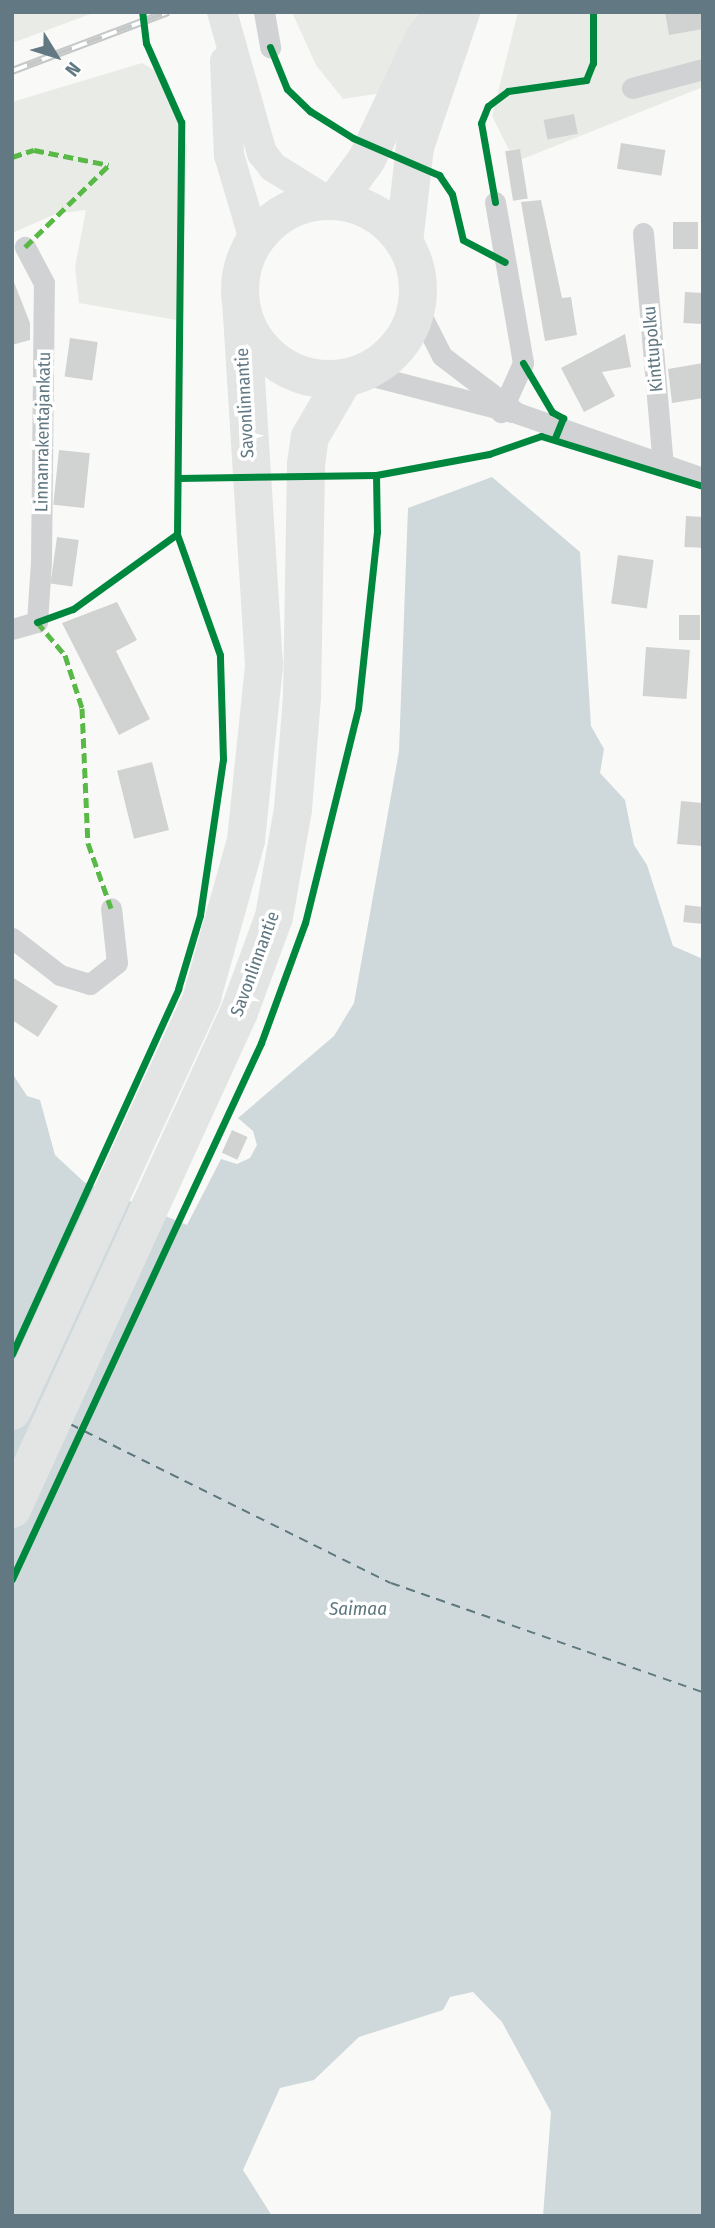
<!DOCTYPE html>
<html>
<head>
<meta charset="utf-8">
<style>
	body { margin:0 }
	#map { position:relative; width:715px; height:2228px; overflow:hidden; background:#f9f9f8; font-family:"Fira Sans Condensed",sans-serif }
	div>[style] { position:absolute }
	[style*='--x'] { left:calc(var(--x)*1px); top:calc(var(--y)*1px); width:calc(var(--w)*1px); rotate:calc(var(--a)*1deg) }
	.green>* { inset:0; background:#e9ece6 }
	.water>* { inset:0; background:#cfd9db }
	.ferry>* { height:2px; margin-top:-1px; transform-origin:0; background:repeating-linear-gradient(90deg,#5e787e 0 9px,transparent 0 16px) }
	.building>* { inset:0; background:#d1d3d3; transform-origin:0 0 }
	.street>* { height:21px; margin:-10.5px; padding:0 10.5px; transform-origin:10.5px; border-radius:10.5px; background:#d1d2d3 }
	.secondary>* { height:30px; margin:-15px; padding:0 15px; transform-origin:15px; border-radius:15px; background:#e3e4e4 }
	.highway>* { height:38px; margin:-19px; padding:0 19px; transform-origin:19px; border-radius:19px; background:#e3e4e4 }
	.highway>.ring { margin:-19px; padding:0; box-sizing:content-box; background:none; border:38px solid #e3e4e4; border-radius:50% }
	.rail>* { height:8px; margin-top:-4px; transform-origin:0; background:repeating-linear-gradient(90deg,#fff 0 16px,#c5c8c8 0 32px); box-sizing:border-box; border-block:2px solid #c5c8c8 }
	.quiet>* { height:5px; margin-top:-2.5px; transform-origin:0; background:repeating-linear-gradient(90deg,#58b947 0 10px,transparent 0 15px) }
	.cycleway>* { height:7px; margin:-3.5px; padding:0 3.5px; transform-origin:3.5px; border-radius:3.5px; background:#00873e }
	span { translate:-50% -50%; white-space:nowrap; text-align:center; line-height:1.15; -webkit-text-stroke:7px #fff; paint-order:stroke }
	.street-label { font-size:18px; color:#627984 }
	.water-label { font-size:19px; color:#5e787e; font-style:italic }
	.frame { position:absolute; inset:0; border:14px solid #627984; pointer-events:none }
	.north { position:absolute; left:21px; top:21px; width:70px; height:70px; -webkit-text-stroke:5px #fff; paint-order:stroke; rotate:128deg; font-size:19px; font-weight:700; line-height:28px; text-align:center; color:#627984 }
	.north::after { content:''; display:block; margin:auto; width:24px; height:32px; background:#627984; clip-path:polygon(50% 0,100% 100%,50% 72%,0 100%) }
</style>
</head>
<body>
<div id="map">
	<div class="green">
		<div style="clip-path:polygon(13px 12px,96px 12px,12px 43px)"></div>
		<div style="clip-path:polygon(292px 12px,431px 12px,382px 93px,343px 99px,316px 65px)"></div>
		<div style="clip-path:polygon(518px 12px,703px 12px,703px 87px,515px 162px,492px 116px)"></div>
		<div style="clip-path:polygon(142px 63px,167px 78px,187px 147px,182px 321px,79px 303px,75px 267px,86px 210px,56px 214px,12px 233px,12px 102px)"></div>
	</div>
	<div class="water">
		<div style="clip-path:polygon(492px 477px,580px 552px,591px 726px,604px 749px,600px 773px,625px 800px,634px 845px,647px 865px,673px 946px,703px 959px,703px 2216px,543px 2216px,551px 2112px,502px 2022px,473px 1992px,450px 1997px,443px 2010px,359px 2037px,314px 2080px,280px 2088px,243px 2170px,272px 2216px,12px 2216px,12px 1073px,27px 1096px,40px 1100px,55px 1155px,84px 1182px,187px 1225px,221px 1159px,237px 1164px,250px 1158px,257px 1145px,253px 1131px,238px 1118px,334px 1036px,354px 1003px,399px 751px,408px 508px)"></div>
	</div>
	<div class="ferry">
		<div style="--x:70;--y:1424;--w:358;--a:26.4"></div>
		<div style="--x:391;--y:1583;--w:330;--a:19.3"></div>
	</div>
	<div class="building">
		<div style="clip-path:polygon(665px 12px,703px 12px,703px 29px,669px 35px)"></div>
		<div style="left:574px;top:114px;width:20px;height:31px;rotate:79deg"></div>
		<div style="left:621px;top:143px;width:45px;height:26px;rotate:9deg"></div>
		<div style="left:520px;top:149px;width:50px;height:15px;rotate:81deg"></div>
		<div style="clip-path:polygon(541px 200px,562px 298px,571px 297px,577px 335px,545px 341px,521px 202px)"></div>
		<div style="left:673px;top:222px;width:25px;height:27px"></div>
		<div style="clip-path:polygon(12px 277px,30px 323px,30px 340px,12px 345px)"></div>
		<div style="left:685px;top:292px;width:18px;height:31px;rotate:3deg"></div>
		<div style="clip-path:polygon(625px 334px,631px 367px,602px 372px,615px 396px,584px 412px,561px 368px)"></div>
		<div style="left:70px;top:338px;width:28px;height:39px;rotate:8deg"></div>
		<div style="clip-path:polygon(703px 363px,703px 398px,672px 403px,668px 369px)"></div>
		<div style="left:59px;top:450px;width:31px;height:55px;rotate:6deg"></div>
		<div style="left:686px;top:516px;width:17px;height:31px;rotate:3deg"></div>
		<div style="left:57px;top:537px;width:22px;height:47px;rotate:8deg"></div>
		<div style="left:618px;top:555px;width:36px;height:49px;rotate:8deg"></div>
		<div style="clip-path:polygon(117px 602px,137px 640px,116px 651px,150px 719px,119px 735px,62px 623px)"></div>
		<div style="left:700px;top:615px;width:25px;height:21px;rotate:90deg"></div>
		<div style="left:646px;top:647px;width:44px;height:49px;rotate:4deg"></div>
		<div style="left:152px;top:762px;width:70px;height:36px;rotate:76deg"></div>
		<div style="clip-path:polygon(681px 801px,703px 803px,703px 846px,677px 844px)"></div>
		<div style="left:685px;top:905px;width:18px;height:17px;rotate:6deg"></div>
		<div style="clip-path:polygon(12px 977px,58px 1006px,38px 1037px,12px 1020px)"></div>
		<div style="left:232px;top:1130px;width:17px;height:25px;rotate:24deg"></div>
	</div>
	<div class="street">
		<div style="--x:264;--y:12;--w:36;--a:80"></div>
		<div style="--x:632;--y:88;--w:73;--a:-15"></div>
		<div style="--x:495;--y:202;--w:163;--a:80.1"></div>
		<div style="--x:523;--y:363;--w:54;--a:114.2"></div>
		<div style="--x:643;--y:233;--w:233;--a:85.1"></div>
		<div style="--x:417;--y:307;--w:55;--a:63"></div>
		<div style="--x:442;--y:356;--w:94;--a:37.2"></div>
		<div style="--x:517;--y:413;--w:197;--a:19.3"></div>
		<div style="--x:365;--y:374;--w:152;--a:14.5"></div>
		<div style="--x:12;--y:629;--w:26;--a:-16"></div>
		<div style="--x:37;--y:622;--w:61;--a:-86.2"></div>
		<div style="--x:41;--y:561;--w:278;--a:-89.4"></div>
		<div style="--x:44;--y:283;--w:41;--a:-117.8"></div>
		<div style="--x:12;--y:938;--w:61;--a:37.6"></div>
		<div style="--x:60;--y:975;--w:31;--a:17"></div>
		<div style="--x:90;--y:984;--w:34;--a:-38"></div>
		<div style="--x:117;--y:963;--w:55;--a:-96.2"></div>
	</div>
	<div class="secondary">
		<div style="--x:222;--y:12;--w:147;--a:74.2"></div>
		<div style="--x:262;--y:153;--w:18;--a:52"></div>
		<div style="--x:273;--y:167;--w:57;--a:32"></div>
		<div style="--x:225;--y:61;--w:94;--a:87.6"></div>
		<div style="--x:229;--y:155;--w:92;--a:73.5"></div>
	</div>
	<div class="highway">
		<div style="--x:339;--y:197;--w:47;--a:-53.6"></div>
		<div style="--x:367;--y:159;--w:134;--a:-64.8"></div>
		<div style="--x:424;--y:38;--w:33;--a:-51"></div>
		<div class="ring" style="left:240px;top:201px;width:140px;height:140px"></div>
		<div style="--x:404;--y:242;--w:96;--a:-83.4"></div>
		<div style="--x:415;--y:147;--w:143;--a:-71.2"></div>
		<div style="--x:12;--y:1411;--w:456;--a:-65.3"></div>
		<div style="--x:202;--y:997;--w:163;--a:-74.3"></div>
		<div style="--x:246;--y:840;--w:176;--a:-84.1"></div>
		<div style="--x:264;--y:665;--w:355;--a:-93.6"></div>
		<div style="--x:12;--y:1509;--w:546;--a:-65.45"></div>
		<div style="--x:239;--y:1012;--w:101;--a:-69.8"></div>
		<div style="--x:274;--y:917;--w:110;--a:-80"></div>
		<div style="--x:293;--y:809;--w:112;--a:-85.4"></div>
		<div style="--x:302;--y:697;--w:233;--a:-89"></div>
		<div style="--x:306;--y:464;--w:27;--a:-82"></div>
		<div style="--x:310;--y:437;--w:64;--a:-59.8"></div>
	</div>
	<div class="rail">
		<div style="--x:12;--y:71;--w:167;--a:-20.7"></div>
	</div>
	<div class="quiet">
		<div style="--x:12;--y:157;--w:23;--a:-18"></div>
		<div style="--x:34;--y:150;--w:76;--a:11.3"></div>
		<div style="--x:25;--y:247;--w:117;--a:-44.3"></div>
		<div style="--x:37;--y:622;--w:43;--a:49.7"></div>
		<div style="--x:65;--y:655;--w:56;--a:72.2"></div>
		<div style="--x:82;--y:708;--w:135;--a:87.5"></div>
		<div style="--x:88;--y:843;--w:69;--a:70.5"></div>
	</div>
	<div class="cycleway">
		<div style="--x:270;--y:47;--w:45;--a:68"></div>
		<div style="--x:287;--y:89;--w:32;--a:44"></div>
		<div style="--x:310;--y:111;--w:51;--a:32.1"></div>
		<div style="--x:353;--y:138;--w:94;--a:23.3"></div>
		<div style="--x:439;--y:175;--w:23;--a:56"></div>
		<div style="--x:452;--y:194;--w:47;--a:76.6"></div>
		<div style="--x:463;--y:240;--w:47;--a:27.6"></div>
		<div style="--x:495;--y:202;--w:80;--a:-100"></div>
		<div style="--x:481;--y:123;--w:18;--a:-68"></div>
		<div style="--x:488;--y:106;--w:25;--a:-37"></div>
		<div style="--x:508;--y:91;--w:79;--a:-8"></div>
		<div style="--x:586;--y:80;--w:18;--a:-68"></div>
		<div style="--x:593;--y:63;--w:51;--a:-90"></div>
		<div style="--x:523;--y:363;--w:57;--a:59.4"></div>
		<div style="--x:552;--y:412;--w:13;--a:29"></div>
		<div style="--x:563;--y:418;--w:22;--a:112"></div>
		<div style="--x:179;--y:478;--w:197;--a:-0.9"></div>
		<div style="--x:376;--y:475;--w:115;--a:-10.5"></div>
		<div style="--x:489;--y:454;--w:55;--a:-19.1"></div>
		<div style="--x:541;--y:436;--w:170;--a:17.2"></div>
		<div style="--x:37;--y:622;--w:38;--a:-20"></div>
		<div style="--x:73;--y:609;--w:128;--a:-35.8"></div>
		<div style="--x:12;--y:1354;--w:401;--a:-65.5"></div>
		<div style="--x:178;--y:989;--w:77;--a:-73.4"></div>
		<div style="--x:200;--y:915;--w:158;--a:-81.6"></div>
		<div style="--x:223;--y:759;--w:104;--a:-91.7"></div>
		<div style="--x:220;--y:655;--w:128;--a:-109.6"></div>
		<div style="--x:177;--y:534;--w:412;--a:-89.4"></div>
		<div style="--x:181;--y:122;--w:86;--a:-113.9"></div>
		<div style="--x:146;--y:43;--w:31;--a:-97"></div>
		<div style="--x:12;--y:1579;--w:591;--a:-65.08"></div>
		<div style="--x:261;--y:1043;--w:128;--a:-69.9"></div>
		<div style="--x:305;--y:923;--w:220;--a:-76.1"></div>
		<div style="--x:358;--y:709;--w:178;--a:-83.9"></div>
		<div style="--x:377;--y:532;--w:57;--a:-91"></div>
	</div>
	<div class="street-label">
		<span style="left:653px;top:349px;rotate:-95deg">Kinttupolku</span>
		<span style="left:245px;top:403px;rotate:-93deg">Savonlinnantie</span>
		<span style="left:43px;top:432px;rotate:-89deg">Linnanrakentajankatu</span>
		<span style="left:255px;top:964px;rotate:-70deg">Savonlinnantie</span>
	</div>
	<div class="water-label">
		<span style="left:358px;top:1609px">Saimaa</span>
	</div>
	<div class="frame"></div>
	<div class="north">N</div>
</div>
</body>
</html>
